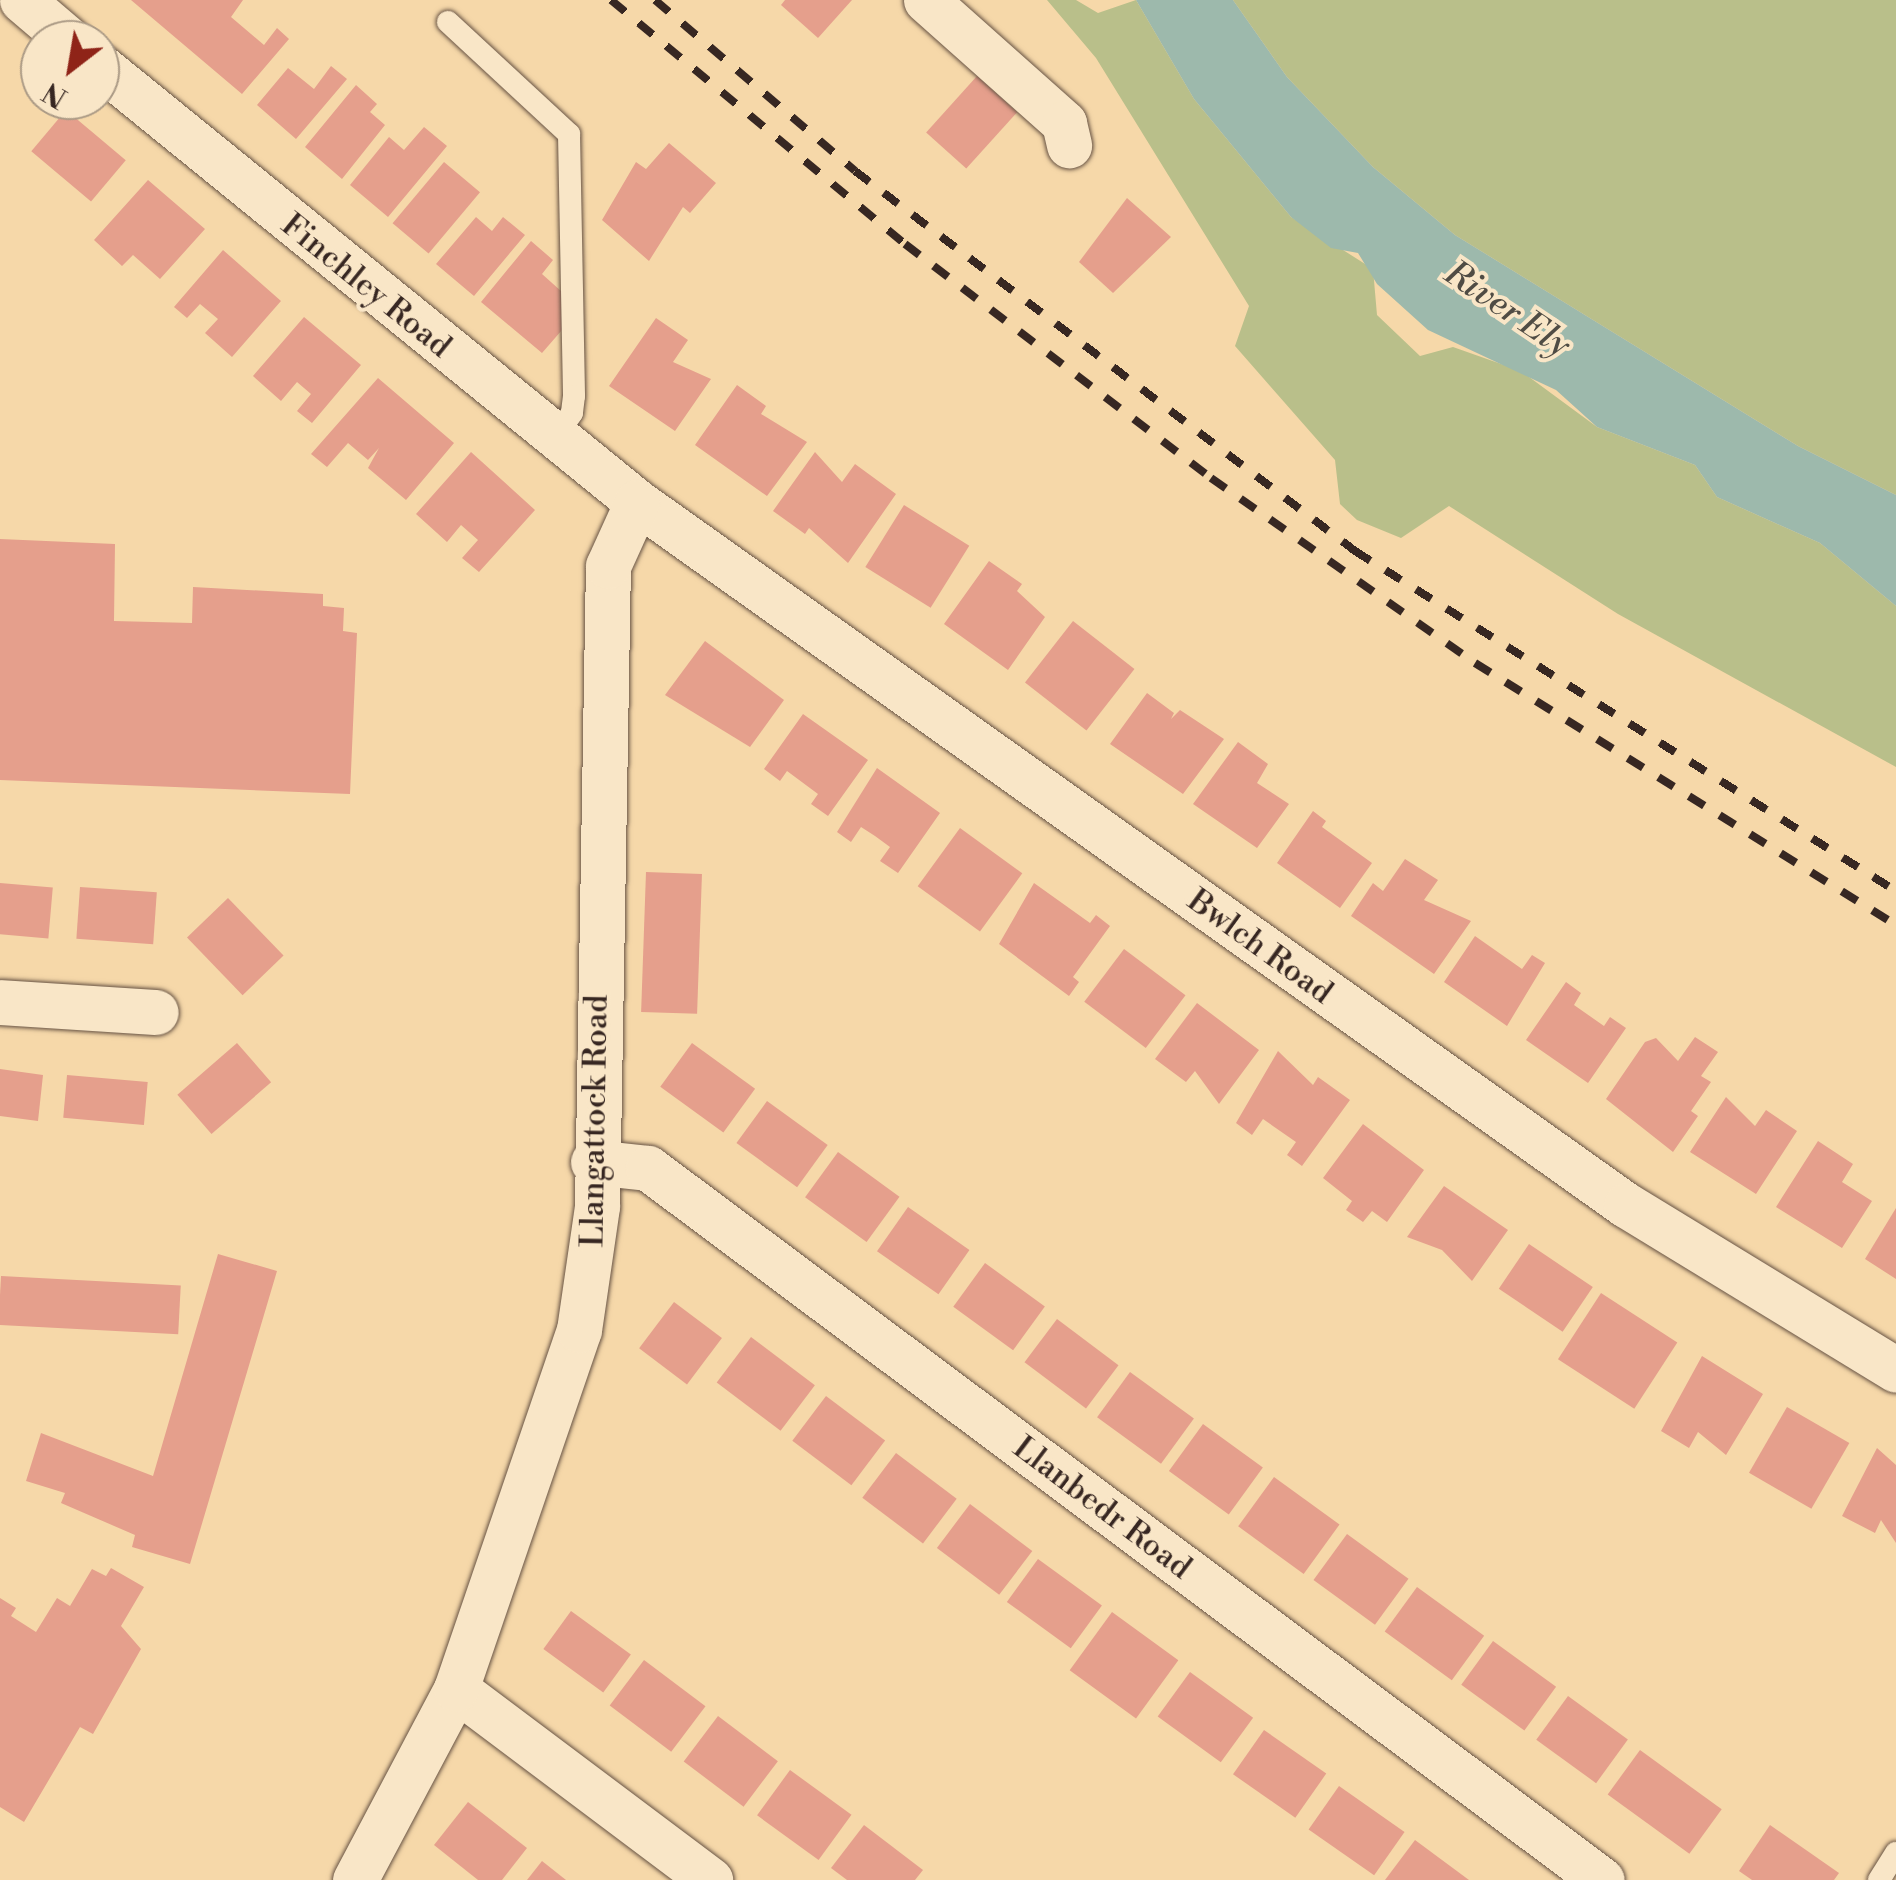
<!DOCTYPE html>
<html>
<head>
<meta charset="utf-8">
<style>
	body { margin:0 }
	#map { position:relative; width:1896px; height:1880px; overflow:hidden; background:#f6d8a9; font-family:"Libre Bodoni",serif }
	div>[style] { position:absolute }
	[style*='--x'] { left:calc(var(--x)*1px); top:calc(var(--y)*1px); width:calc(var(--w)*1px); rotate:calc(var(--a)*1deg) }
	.green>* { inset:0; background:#b9bf8a }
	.water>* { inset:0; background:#9db9ac }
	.building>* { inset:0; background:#e59f8c; transform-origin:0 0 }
	.roads { filter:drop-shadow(0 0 2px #675344) drop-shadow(0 0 2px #675344) }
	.lane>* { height:22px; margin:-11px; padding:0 11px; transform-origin:11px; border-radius:11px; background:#f9e6c7 }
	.street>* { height:45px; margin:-22.5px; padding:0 22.5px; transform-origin:22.5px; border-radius:22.5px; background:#f9e6c7 }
	.rail>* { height:8px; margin-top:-4px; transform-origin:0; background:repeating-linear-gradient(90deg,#372722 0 18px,transparent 0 36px) }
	span { translate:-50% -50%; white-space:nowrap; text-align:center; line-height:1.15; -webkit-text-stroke:8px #f9e6c7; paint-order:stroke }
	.street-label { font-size:32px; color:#372722 }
	.water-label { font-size:35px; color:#504c44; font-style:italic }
	.north { position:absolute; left:20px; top:20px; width:100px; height:100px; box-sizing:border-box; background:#f9e6c7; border:2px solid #ab9a85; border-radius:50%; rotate:211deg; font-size:28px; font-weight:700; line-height:40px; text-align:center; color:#372722 }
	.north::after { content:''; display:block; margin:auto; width:35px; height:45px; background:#8f2418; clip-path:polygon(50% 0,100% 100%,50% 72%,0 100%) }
</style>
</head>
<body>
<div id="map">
	<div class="green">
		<div style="clip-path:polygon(1047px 0,1076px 0,1098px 13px,1136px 0,1194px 99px,1291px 217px,1373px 269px,1377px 315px,1420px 356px,1453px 347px,1521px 371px,1597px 427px,1695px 465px,1717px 497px,1820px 543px,1896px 606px,1896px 767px,1618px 614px,1449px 506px,1401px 538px,1357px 520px,1340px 504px,1335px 460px,1235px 346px,1249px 306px,1096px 58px)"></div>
		<div style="clip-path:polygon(1233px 0,1896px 0,1896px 495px,1798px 446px,1455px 235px,1373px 167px,1287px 77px)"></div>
	</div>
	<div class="water">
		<div style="clip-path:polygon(1136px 0,1233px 0,1287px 77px,1373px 167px,1455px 235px,1798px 446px,1896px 495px,1896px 606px,1820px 543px,1717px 497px,1695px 465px,1597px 427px,1556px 390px,1428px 330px,1377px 284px,1358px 253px,1331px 248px,1291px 217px,1194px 99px)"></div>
	</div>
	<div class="building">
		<div style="clip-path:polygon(131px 0,243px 0,231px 17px,264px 45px,277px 28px,289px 39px,242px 94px)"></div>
		<div style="clip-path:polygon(785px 0,852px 0,818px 38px,781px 5px)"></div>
		<div style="clip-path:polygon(331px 66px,347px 79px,296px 139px,257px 105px,288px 68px,314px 89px)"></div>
		<div style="left:977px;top:76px;width:54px;height:76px;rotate:42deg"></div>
		<div style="clip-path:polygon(356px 85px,377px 104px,370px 112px,385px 125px,342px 179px,305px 147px)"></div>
		<div style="left:66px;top:110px;width:78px;height:54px;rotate:40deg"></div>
		<div style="clip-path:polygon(424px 127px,447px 146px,388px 217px,350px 185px,389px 137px,404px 150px)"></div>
		<div style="clip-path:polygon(669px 143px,716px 183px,690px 213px,683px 207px,649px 261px,602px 220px,636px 162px,646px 169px)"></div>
		<div style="left:444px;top:162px;width:47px;height:80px;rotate:40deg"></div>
		<div style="clip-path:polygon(148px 180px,205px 229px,160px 279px,133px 255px,122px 266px,94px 240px)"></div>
		<div style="clip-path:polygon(1127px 198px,1171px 237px,1113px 293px,1079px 262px)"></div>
		<div style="clip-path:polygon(476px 217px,492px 231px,503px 217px,525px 235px,474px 296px,436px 264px)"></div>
		<div style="clip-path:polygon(531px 241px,553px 260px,542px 274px,561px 291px,562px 330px,542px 353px,481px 302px)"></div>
		<div style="clip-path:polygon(223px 250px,281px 301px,232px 357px,205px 333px,218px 319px,200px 304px,187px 318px,174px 307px)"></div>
		<div style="clip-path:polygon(304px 317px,361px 365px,312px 423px,297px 411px,311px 394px,297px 382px,281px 401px,253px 376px)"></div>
		<div style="clip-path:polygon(656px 318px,688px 340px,673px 362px,711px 379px,675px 431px,609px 386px)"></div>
		<div style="clip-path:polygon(378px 378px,454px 443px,406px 500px,368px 468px,379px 448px,368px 460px,348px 443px,327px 467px,311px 454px)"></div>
		<div style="clip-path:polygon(737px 385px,766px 406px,761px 414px,807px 442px,767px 496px,695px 445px)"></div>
		<div style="clip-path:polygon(471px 452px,535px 510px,479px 572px,462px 558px,478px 540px,461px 525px,447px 542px,416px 514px)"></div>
		<div style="clip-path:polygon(815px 452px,842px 482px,855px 464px,896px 494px,848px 563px,809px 528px,805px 534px,773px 511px)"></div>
		<div style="left:904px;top:505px;width:77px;height:73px;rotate:32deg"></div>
		<div style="clip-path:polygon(0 539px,115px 544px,114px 621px,192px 623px,193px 587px,323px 594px,323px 606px,344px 608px,343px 631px,357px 633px,350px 794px,0 780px)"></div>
		<div style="clip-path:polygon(989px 561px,1022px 584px,1017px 591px,1045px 617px,1008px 670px,944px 624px)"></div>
		<div style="left:1073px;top:621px;width:78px;height:78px;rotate:38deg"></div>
		<div style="clip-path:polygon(705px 641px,784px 700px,750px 747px,665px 695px)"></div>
		<div style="clip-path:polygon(1147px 693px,1174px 713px,1171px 719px,1180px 710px,1224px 739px,1183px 794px,1110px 744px)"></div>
		<div style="clip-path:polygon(803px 714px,868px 760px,828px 816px,811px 804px,818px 794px,787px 771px,780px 781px,764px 769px)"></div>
		<div style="clip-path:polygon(1238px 742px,1268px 764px,1257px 783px,1289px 804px,1257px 848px,1193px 804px)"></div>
		<div style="clip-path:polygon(877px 768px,940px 813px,898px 873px,880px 861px,890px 847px,875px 836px,861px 827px,851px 842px,837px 832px)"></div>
		<div style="clip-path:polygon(1313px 811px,1326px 821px,1322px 827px,1372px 863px,1340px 908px,1277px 863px)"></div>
		<div style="left:960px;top:828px;width:77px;height:72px;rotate:36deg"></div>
		<div style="clip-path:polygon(1405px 859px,1438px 880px,1424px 900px,1471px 921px,1434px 974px,1351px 916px,1373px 883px,1383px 891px)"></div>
		<div style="left:646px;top:872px;width:56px;height:140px;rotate:2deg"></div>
		<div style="left:0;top:883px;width:53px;height:51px;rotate:5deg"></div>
		<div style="clip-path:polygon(1034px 883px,1090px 923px,1096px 915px,1110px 926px,1073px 977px,1079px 982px,1069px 996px,999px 944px)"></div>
		<div style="left:80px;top:887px;width:77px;height:52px;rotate:4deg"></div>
		<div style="left:228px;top:898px;width:80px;height:57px;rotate:46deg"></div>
		<div style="clip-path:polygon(1475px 936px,1522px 969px,1532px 955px,1545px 963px,1507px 1026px,1444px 982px)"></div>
		<div style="left:1124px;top:949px;width:77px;height:66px;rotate:37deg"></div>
		<div style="clip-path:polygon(1566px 982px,1581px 993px,1574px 1005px,1604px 1026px,1610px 1017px,1626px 1028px,1588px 1083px,1526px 1040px)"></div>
		<div style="clip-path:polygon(1197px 1003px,1259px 1050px,1219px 1104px,1195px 1071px,1186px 1082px,1155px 1059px)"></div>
		<div style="clip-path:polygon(1695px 1037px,1718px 1052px,1701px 1076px,1711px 1082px,1691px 1111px,1698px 1116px,1673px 1152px,1606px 1099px,1645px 1042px,1656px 1038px,1678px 1061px)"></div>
		<div style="left:237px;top:1043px;width:52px;height:79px;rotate:49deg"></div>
		<div style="left:692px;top:1043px;width:78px;height:54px;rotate:36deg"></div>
		<div style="clip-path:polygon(1278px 1051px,1313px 1085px,1318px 1077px,1350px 1100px,1302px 1166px,1287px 1155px,1296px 1142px,1263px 1119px,1252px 1135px,1236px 1123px)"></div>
		<div style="clip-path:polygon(0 1069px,43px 1075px,38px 1121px,0 1116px)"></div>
		<div style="left:67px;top:1075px;width:81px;height:43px;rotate:5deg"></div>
		<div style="clip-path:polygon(1726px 1097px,1755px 1126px,1766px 1110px,1797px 1131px,1756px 1194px,1690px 1152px)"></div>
		<div style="left:767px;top:1101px;width:75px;height:52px;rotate:36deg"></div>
		<div style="clip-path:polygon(1363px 1124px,1424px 1170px,1387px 1222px,1372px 1211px,1363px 1222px,1346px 1210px,1352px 1201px,1323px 1178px)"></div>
		<div style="clip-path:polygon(1818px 1141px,1853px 1164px,1842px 1182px,1872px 1201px,1842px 1248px,1776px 1207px)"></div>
		<div style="left:838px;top:1152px;width:76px;height:56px;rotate:36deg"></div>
		<div style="clip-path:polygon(1444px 1186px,1508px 1230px,1472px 1281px,1442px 1250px,1407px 1237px)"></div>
		<div style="left:908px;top:1207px;width:75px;height:54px;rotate:35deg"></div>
		<div style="clip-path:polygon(1896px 1208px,1896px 1279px,1865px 1259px)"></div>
		<div style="left:1529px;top:1244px;width:77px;height:54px;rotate:34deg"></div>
		<div style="clip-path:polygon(218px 1254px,277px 1271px,190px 1564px,132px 1547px,135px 1535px,61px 1503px,65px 1493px,26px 1481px,41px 1433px,153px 1476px)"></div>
		<div style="left:985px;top:1263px;width:74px;height:54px;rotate:36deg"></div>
		<div style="left:1px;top:1276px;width:180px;height:49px;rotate:3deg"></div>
		<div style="left:1601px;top:1293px;width:91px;height:79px;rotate:33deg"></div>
		<div style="left:674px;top:1302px;width:60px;height:58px;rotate:37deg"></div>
		<div style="left:1057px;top:1319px;width:77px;height:54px;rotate:37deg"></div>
		<div style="left:751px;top:1337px;width:80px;height:57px;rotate:37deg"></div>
		<div style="clip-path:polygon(1702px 1356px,1763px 1394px,1726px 1455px,1698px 1432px,1689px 1448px,1661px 1431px)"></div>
		<div style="left:1130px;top:1372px;width:79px;height:56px;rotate:36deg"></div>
		<div style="left:826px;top:1396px;width:74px;height:56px;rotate:37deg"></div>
		<div style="left:1787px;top:1407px;width:72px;height:76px;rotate:30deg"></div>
		<div style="left:1203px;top:1424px;width:74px;height:58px;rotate:36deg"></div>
		<div style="clip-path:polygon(1877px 1448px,1896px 1465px,1896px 1543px,1881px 1520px,1875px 1533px,1842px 1516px)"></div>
		<div style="left:896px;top:1453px;width:76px;height:56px;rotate:37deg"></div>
		<div style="left:1274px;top:1477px;width:81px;height:61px;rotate:36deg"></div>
		<div style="left:970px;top:1504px;width:78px;height:55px;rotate:37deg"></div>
		<div style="left:1347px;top:1534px;width:76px;height:57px;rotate:36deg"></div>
		<div style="left:1038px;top:1559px;width:79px;height:53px;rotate:36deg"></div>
		<div style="clip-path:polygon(111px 1568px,144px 1587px,121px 1626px,141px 1649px,93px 1734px,80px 1727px,24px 1822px,0 1807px,0 1598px,16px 1608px,11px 1616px,36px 1632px,57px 1598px,70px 1606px,92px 1569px,106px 1576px)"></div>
		<div style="left:1417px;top:1587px;width:83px;height:55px;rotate:36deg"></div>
		<div style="left:571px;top:1611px;width:74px;height:47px;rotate:36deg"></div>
		<div style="left:1112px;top:1612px;width:82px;height:72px;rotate:36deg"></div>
		<div style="left:1493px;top:1641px;width:78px;height:54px;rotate:36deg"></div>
		<div style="left:644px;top:1660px;width:77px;height:57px;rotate:37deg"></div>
		<div style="left:1190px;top:1672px;width:78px;height:55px;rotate:36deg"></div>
		<div style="left:1568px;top:1696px;width:74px;height:54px;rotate:36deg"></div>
		<div style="left:718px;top:1716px;width:75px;height:57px;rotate:37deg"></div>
		<div style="left:1264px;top:1730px;width:76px;height:54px;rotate:35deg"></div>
		<div style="left:1640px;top:1750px;width:101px;height:55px;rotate:36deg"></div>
		<div style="left:790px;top:1770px;width:76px;height:56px;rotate:36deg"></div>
		<div style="left:1339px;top:1786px;width:80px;height:53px;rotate:35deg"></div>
		<div style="clip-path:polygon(468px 1802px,527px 1848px,502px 1880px,478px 1880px,434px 1845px)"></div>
		<div style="clip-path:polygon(864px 1825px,923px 1870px,915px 1880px,847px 1880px,831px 1868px)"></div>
		<div style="clip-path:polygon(1770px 1825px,1839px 1873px,1834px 1880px,1752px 1880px,1739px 1871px)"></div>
		<div style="clip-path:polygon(1415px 1840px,1469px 1880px,1385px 1880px)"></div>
		<div style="clip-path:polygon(542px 1861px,566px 1880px,527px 1880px)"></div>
	</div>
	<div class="roads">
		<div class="lane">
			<div style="--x:448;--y:22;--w:165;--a:42.8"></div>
			<div style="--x:569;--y:134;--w:262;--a:88.9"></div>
			<div style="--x:574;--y:396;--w:17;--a:97"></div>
			<div style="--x:572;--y:413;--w:32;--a:125"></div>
			<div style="--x:1879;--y:1880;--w:32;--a:-58"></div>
		</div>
		<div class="street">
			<div style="--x:22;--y:0;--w:62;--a:40.4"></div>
			<div style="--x:926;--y:0;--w:185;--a:41.7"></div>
			<div style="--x:1064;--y:123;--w:23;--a:77"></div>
			<div style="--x:100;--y:66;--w:692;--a:39.07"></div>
			<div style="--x:637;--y:502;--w:1213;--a:35.41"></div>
			<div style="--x:1626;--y:1205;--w:316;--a:31.4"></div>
			<div style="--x:0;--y:1002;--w:156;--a:3.7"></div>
			<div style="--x:593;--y:1162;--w:55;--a:6.2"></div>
			<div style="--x:648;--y:1168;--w:1190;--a:36.74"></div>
			<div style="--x:456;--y:1689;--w:318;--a:36.9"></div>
			<div style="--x:355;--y:1880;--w:216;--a:-62.1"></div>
			<div style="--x:456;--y:1689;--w:379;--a:-71.1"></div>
			<div style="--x:579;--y:1330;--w:125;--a:-81.7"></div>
			<div style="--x:597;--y:1206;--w:640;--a:-89.02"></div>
			<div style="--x:608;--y:566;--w:70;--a:-65.6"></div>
		</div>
	</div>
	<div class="rail">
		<div style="--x:611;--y:0;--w:382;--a:39.7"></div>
		<div style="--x:905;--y:244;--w:385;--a:37.4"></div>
		<div style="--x:1211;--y:478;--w:322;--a:35"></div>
		<div style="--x:1475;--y:663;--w:496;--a:31.9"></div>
		<div style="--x:655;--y:0;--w:263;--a:40.5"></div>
		<div style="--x:855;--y:171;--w:628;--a:37.23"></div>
		<div style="--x:1355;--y:551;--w:639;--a:32.15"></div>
	</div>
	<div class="street-label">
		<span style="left:366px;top:286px;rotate:39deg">Finchley Road</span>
		<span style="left:1260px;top:947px;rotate:36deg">Bwlch Road</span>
		<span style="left:595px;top:1121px;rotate:-89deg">Llangattock Road</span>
		<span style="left:1102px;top:1508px;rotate:37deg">Llanbedr Road</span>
	</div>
	<div class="water-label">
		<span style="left:1507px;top:310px;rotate:34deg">River Ely</span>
	</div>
	<div class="north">N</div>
</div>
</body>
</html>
